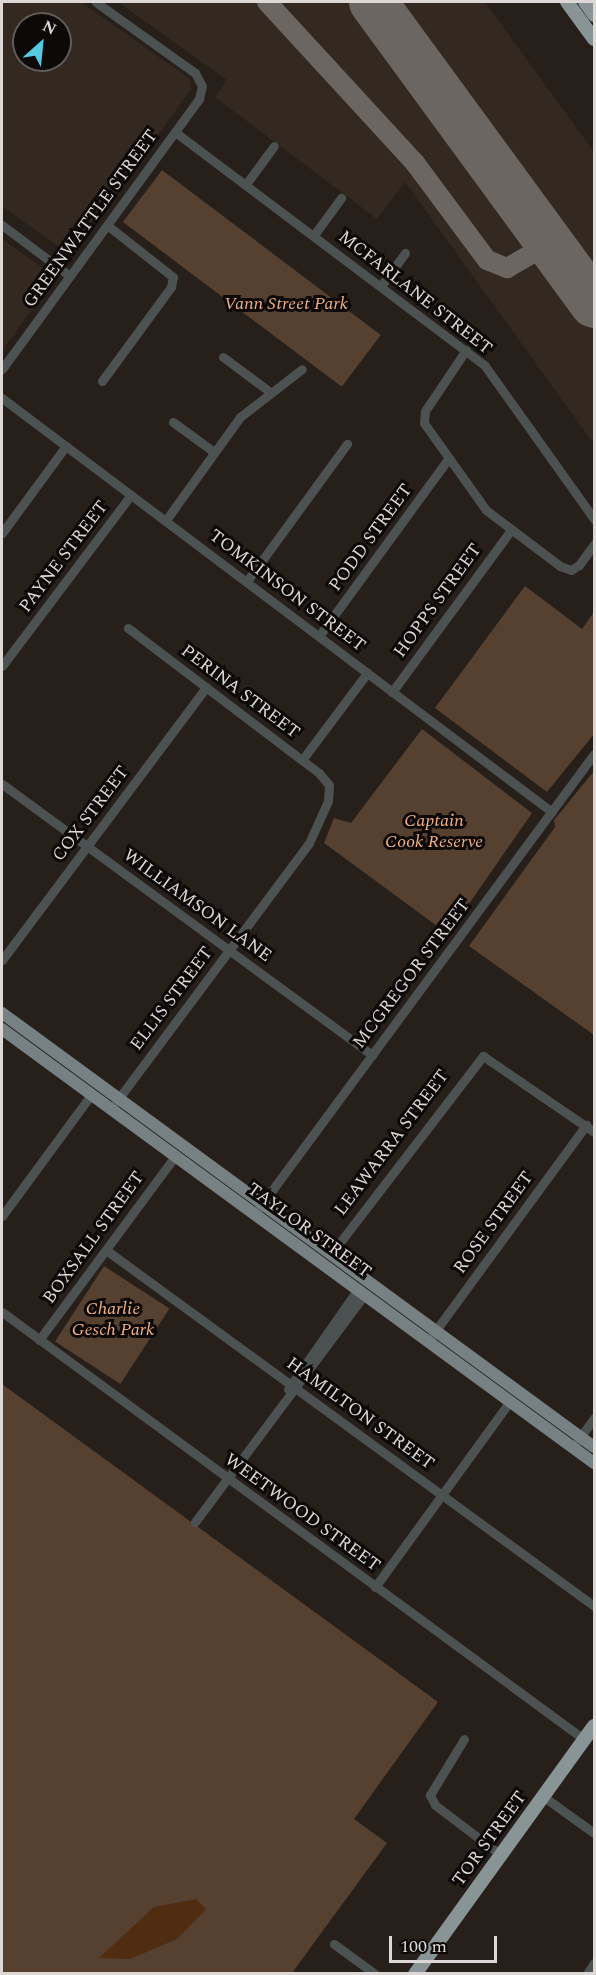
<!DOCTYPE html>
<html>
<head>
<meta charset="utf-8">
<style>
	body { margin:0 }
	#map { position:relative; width:596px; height:1975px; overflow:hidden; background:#261f1a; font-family:Spectral,serif }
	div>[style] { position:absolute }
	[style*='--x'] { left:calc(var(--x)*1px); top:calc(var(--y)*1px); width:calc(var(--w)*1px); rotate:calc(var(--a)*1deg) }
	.built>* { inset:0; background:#342921 }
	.green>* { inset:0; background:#564030; transform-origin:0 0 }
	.water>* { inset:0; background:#502c11 }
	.taxiway>* { height:20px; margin:-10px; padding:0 10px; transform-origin:10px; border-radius:10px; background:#6c6662 }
	.runway>* { height:48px; margin:-24px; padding:0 24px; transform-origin:24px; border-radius:24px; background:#6c6662 }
	.minor>* { height:9px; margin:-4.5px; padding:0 4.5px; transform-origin:4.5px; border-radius:4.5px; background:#4c5152 }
	.major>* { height:12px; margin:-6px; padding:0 6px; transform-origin:6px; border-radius:6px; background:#778183 }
	.highway>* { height:14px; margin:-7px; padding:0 7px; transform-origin:7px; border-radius:7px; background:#889496 }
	span { translate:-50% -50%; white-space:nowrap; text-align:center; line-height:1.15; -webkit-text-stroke:6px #0c0908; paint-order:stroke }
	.street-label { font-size:18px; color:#ddd8d5 }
	.park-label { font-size:18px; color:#f1b084; font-style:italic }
	.frame { position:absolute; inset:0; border:3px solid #ddd8d5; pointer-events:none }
	.north { position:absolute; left:12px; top:12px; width:60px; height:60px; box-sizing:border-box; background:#0c0908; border:2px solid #605c5a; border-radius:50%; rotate:27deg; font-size:16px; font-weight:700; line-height:24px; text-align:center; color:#ddd8d5 }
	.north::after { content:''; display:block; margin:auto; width:21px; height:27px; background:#56c9e1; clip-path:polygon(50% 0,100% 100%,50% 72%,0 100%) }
	.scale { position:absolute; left:389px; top:1936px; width:108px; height:27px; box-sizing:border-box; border:3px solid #ddd8d5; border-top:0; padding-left:8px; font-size:18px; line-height:21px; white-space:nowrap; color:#ddd8d5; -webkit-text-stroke:4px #0c0908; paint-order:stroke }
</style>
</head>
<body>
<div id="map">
	<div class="built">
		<div style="clip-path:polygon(evenodd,2px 2px,81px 2px,190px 79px,191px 89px,74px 251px,66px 252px,2px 206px,2px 2px,24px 24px,60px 24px,60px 60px,24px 60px,24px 24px)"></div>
		<div style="clip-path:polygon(118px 2px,485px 2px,594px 152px,594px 444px,405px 182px,377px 219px,215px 97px,227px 80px)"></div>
		<div style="clip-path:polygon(2px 239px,50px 273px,51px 283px,2px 351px)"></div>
	</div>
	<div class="green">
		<div style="left:162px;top:170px;width:274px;height:65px;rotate:37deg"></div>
		<div style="clip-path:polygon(525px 586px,582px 629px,594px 612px,594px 734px,547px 792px,435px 708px)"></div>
		<div style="clip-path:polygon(422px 729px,532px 813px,448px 934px,324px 843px,334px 818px,351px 823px)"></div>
		<div style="clip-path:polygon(594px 771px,594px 1035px,469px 946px,555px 827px,554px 820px)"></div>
		<div style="left:104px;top:1266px;width:78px;height:90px;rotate:33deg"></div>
		<div style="clip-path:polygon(2px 1384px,438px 1702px,354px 1819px,387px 1843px,292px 1973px,2px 1973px)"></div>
	</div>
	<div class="water">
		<div style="clip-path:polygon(196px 1899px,206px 1909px,177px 1939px,130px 1959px,99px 1958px,154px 1907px)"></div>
	</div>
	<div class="taxiway">
		<div style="--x:267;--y:2;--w:219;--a:47.4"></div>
		<div style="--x:415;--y:163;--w:121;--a:53.4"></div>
		<div style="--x:487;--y:260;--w:22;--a:22"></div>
		<div style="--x:507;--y:268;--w:34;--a:-30"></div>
		<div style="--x:537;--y:251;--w:14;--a:-69"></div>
		<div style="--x:542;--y:238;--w:72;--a:-123.7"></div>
		<div style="--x:373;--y:2;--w:21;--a:53"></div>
		<div style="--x:537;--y:251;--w:18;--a:6"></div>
		<div style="--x:555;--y:253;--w:64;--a:52.6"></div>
	</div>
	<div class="runway">
		<div style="--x:373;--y:2;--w:374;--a:53.8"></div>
	</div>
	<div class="minor">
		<div style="--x:175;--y:132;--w:388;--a:37"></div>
		<div style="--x:485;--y:366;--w:188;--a:54.5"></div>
		<div style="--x:246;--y:184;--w:47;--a:-53.6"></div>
		<div style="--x:2;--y:225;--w:85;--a:36.9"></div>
		<div style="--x:314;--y:235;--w:46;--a:-53.9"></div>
		<div style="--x:381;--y:286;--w:41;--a:-54"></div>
		<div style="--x:466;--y:350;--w:73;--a:123.9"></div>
		<div style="--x:425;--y:411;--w:12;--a:95"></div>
		<div style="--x:424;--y:423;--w:107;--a:54.5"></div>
		<div style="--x:486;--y:510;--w:93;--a:37.1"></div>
		<div style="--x:560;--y:566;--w:12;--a:20"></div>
		<div style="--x:571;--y:570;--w:9;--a:-32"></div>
		<div style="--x:579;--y:565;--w:26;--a:-54"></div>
		<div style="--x:223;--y:357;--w:59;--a:36.7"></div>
		<div style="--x:2;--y:369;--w:334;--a:-53.9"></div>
		<div style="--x:199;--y:99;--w:13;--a:-77"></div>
		<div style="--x:202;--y:86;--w:15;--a:-118"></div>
		<div style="--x:195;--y:73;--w:122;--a:-144.4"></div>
		<div style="--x:102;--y:381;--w:117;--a:-53.7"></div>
		<div style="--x:171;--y:287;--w:10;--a:-79"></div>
		<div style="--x:173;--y:277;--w:84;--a:-141.8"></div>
		<div style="--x:2;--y:398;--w:688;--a:36.97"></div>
		<div style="--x:173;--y:422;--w:51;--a:36.2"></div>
		<div style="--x:166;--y:520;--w:127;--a:-54.3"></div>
		<div style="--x:240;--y:417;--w:78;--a:-37.7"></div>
		<div style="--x:2;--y:533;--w:108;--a:-53.7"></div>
		<div style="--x:247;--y:581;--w:170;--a:-53.9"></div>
		<div style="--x:319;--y:636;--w:220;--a:-53.9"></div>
		<div style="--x:2;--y:666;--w:214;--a:-53"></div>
		<div style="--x:392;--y:692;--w:201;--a:-53.7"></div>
		<div style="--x:302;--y:760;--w:109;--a:-53.2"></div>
		<div style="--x:2;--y:784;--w:459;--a:36.2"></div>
		<div style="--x:2;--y:960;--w:341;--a:-53.2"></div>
		<div style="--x:116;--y:1102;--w:323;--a:-53.3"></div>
		<div style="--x:309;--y:843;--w:46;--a:-65.7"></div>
		<div style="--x:328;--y:801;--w:16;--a:-86"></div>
		<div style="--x:329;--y:785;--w:16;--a:-130"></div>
		<div style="--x:319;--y:773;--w:240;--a:-142.8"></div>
		<div style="--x:259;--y:1208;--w:564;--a:-53.58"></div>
		<div style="--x:2;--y:1216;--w:150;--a:-53.7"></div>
		<div style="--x:106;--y:1250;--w:604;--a:36.11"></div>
		<div style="--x:331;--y:1254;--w:250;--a:-52.5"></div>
		<div style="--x:483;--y:1056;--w:135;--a:34.4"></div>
		<div style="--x:2;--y:1312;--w:723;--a:36.28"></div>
		<div style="--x:39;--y:1340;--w:229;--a:-53.5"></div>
		<div style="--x:428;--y:1341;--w:268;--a:-53.8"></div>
		<div style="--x:288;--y:1389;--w:122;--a:-55"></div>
		<div style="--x:573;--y:1447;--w:36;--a:-54"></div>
		<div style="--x:195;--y:1522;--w:284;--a:-53.3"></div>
		<div style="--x:375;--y:1587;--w:230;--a:-54"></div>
		<div style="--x:464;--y:1739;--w:66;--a:121.3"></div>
		<div style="--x:430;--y:1795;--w:11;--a:63"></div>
		<div style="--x:435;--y:1805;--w:83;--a:37.1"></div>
		<div style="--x:544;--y:1797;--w:62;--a:35.8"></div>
		<div style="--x:334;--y:1944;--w:51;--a:36.2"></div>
		<div style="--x:587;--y:1974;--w:13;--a:-58"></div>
	</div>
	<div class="major">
		<div style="--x:2;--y:1013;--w:734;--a:36.25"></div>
		<div style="--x:2;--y:1029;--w:734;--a:36.25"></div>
	</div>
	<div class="highway">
		<div style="--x:567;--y:2;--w:46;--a:53.9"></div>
		<div style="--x:585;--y:2;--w:16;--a:55"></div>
		<div style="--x:415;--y:1974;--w:306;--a:-54.2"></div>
	</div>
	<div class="street-label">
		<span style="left:91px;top:219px;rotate:-54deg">GREENWATTLE STREET</span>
		<span style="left:415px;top:293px;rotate:38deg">MCFARLANE STREET</span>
		<span style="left:371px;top:538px;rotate:-54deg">PODD STREET</span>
		<span style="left:64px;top:557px;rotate:-53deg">PAYNE STREET</span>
		<span style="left:287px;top:591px;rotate:37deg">TOMKINSON STREET</span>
		<span style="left:438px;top:601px;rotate:-54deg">HOPPS STREET</span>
		<span style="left:240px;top:692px;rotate:37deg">PERINA STREET</span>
		<span style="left:91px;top:814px;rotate:-53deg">COX STREET</span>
		<span style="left:197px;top:906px;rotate:36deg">WILLIAMSON LANE</span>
		<span style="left:412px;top:974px;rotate:-53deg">MCGREGOR STREET</span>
		<span style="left:172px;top:999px;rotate:-53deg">ELLIS STREET</span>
		<span style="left:392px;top:1143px;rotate:-53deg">LEAWARRA STREET</span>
		<span style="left:494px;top:1223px;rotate:-54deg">ROSE STREET</span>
		<span style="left:309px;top:1231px;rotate:36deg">TAYLOR STREET</span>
		<span style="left:94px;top:1238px;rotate:-54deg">BOXSALL STREET</span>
		<span style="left:360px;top:1414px;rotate:36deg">HAMILTON STREET</span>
		<span style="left:302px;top:1513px;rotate:36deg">WEETWOOD STREET</span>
		<span style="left:490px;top:1839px;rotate:-54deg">TOR STREET</span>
	</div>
	<div class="park-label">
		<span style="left:286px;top:304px">Vann Street Park</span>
		<span style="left:434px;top:832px">Captain<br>Cook Reserve</span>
		<span style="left:113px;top:1320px">Charlie<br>Gesch Park</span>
	</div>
	<div class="frame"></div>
	<div class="north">N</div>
	<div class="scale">100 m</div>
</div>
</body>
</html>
